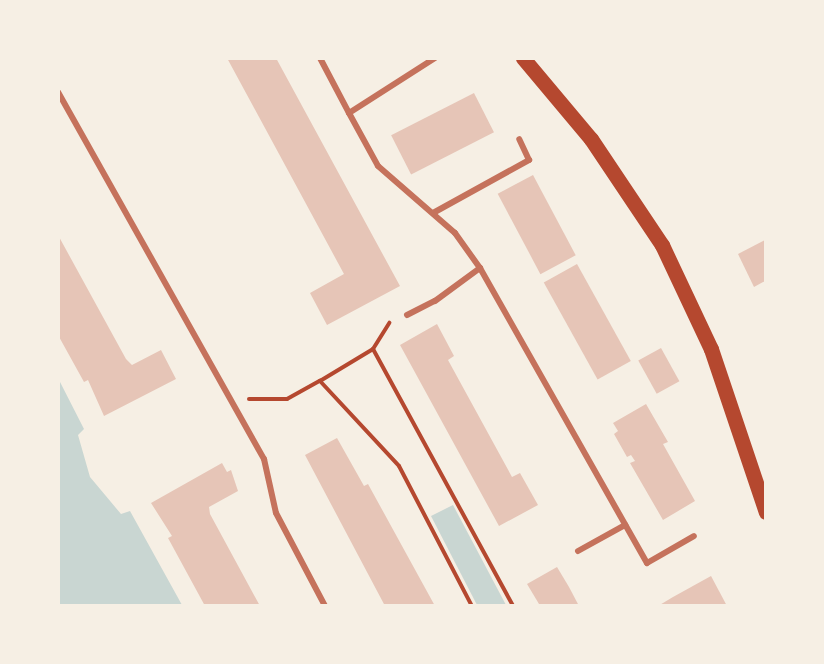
<!DOCTYPE html>
<html>
<head>
<meta charset="utf-8">
<style>
	body { margin:0 }
	#map { position:relative; width:824px; height:664px; overflow:hidden; background:#f6efe4; font-family:"Asap Condensed",sans-serif }
	div>[style] { position:absolute }
	[style*='--x'] { left:calc(var(--x)*1px); top:calc(var(--y)*1px); width:calc(var(--w)*1px); rotate:calc(var(--a)*1deg) }
	.water>* { inset:0; background:#c9d6d2 }
	.building>* { inset:0; background:#e6c5b7; transform-origin:0 0 }
	.path>* { height:4px; margin:-2px; padding:0 2px; transform-origin:2px; border-radius:2px; background:#b5482f }
	.minor>* { height:6px; margin:-3px; padding:0 3px; transform-origin:3px; border-radius:3px; background:#c5725c }
	.primary>* { height:15px; margin:-7.5px; padding:0 7.5px; transform-origin:7.5px; border-radius:7.5px; background:#b5482f }
	span { translate:-50% -50%; white-space:nowrap; text-align:center; line-height:1.15; -webkit-text-stroke:4.5px #f6efe4; paint-order:stroke }
	.frame { position:absolute; inset:0; border:60px solid #f6efe4; pointer-events:none }
</style>
</head>
<body>
<div id="map">
	<div class="water">
		<div style="clip-path:polygon(59px 380px,84px 429px,78px 435px,90px 477px,121px 514px,130px 511px,182px 605px,59px 605px)"></div>
		<div style="clip-path:polygon(453px 505px,506px 605px,477px 605px,431px 516px)"></div>
	</div>
	<div class="building">
		<div style="clip-path:polygon(227px 58px,276px 58px,400px 286px,327px 325px,310px 293px,344px 274px)"></div>
		<div style="left:474px;top:93px;width:44px;height:93px;rotate:63deg"></div>
		<div style="left:533px;top:175px;width:91px;height:40px;rotate:62deg"></div>
		<div style="clip-path:polygon(58px 235px,126px 359px,132px 365px,161px 350px,176px 379px,104px 416px,88px 380px,84px 382px,58px 335px)"></div>
		<div style="clip-path:polygon(765px 240px,765px 281px,754px 287px,738px 254px)"></div>
		<div style="left:577px;top:264px;width:111px;height:38px;rotate:61deg"></div>
		<div style="clip-path:polygon(437px 324px,454px 356px,448px 360px,512px 477px,520px 473px,538px 505px,499px 526px,400px 345px)"></div>
		<div style="left:661px;top:348px;width:38px;height:26px;rotate:61deg"></div>
		<div style="clip-path:polygon(646px 404px,668px 442px,663px 444px,695px 501px,663px 520px,630px 463px,635px 461px,631px 455px,627px 457px,614px 434px,618px 431px,613px 423px)"></div>
		<div style="clip-path:polygon(337px 438px,364px 486px,368px 484px,435px 606px,385px 606px,305px 455px)"></div>
		<div style="clip-path:polygon(222px 463px,227px 472px,231px 470px,238px 491px,209px 507px,210px 514px,260px 606px,205px 606px,168px 538px,172px 536px,151px 503px)"></div>
		<div style="clip-path:polygon(557px 567px,569px 587px,579px 606px,539px 604px,527px 584px)"></div>
		<div style="clip-path:polygon(711px 576px,727px 606px,658px 606px,673px 597px)"></div>
	</div>
	<div class="path">
		<div style="--x:373;--y:349;--w:293;--a:61.4"></div>
		<div style="--x:320;--y:381;--w:116;--a:47.1"></div>
		<div style="--x:399;--y:466;--w:158;--a:62.5"></div>
		<div style="--x:249;--y:399;--w:38;--a:0"></div>
		<div style="--x:287;--y:399;--w:38;--a:-29"></div>
		<div style="--x:320;--y:381;--w:62;--a:-31.1"></div>
		<div style="--x:373;--y:349;--w:31;--a:-58"></div>
	</div>
	<div class="minor">
		<div style="--x:320;--y:58;--w:62;--a:62.2"></div>
		<div style="--x:349;--y:113;--w:102;--a:-32.6"></div>
		<div style="--x:58;--y:92;--w:421;--a:60.7"></div>
		<div style="--x:264;--y:459;--w:55;--a:77.5"></div>
		<div style="--x:276;--y:513;--w:105;--a:62.2"></div>
		<div style="--x:349;--y:113;--w:60;--a:61.3"></div>
		<div style="--x:378;--y:166;--w:102;--a:41"></div>
		<div style="--x:455;--y:233;--w:43;--a:54.5"></div>
		<div style="--x:480;--y:268;--w:339;--a:60.5"></div>
		<div style="--x:647;--y:563;--w:54;--a:-29.9"></div>
		<div style="--x:433;--y:213;--w:110;--a:-28.9"></div>
		<div style="--x:529;--y:160;--w:23;--a:-115"></div>
		<div style="--x:407;--y:315;--w:31;--a:-27"></div>
		<div style="--x:435;--y:301;--w:56;--a:-36.3"></div>
		<div style="--x:578;--y:551;--w:54;--a:-29"></div>
	</div>
	<div class="primary">
		<div style="--x:523;--y:58;--w:106;--a:50"></div>
		<div style="--x:591;--y:139;--w:128;--a:56.2"></div>
		<div style="--x:662;--y:245;--w:115;--a:64.8"></div>
		<div style="--x:711;--y:349;--w:172;--a:71.4"></div>
	</div>
	<div class="frame"></div>
</div>
</body>
</html>
